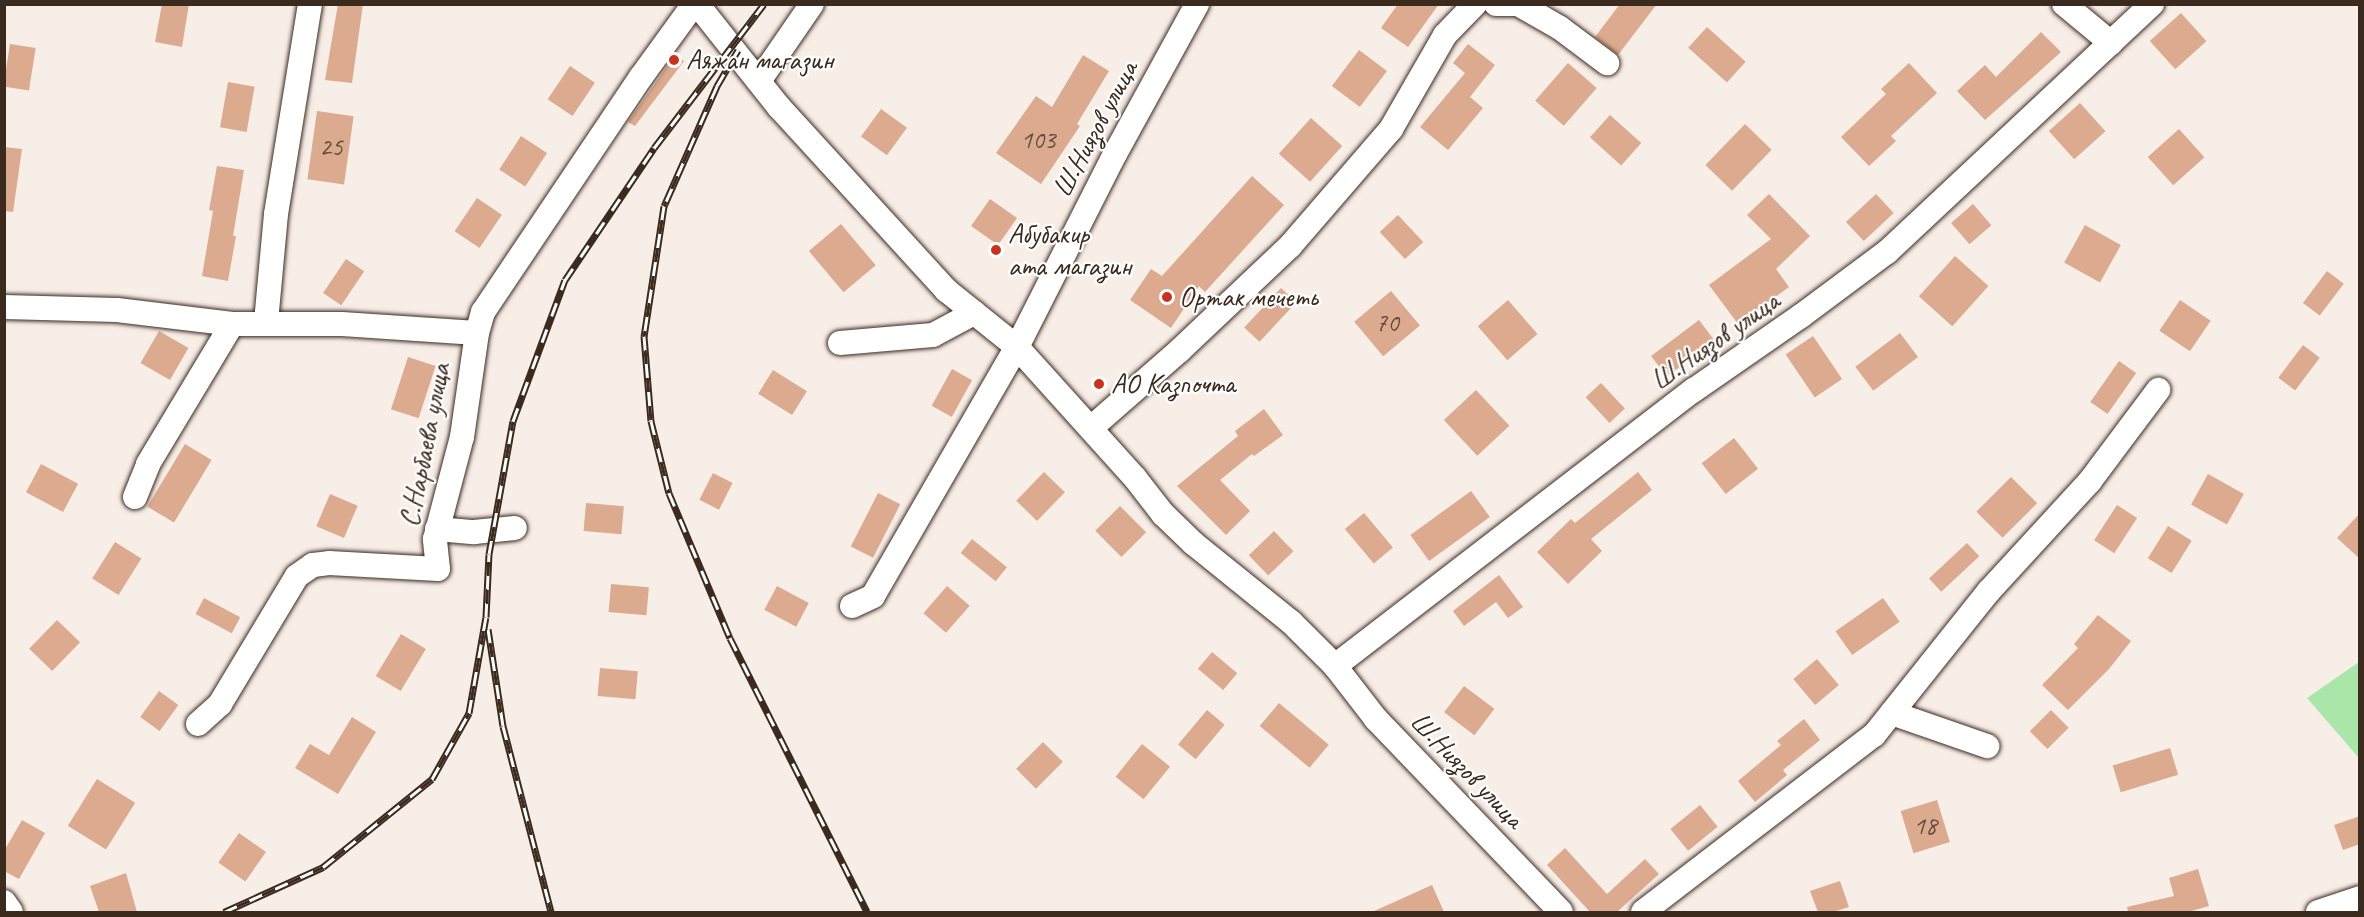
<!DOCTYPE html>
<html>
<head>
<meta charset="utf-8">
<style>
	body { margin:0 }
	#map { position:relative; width:2364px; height:917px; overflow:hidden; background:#f8eee8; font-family:Caveat,sans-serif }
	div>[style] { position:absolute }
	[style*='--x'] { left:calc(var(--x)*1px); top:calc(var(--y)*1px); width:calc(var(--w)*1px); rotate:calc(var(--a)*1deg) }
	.green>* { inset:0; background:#aae5aa }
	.building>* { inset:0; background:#dcaa8e; transform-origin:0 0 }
	.roads { filter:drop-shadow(0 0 2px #3b2a1e) drop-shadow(0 0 2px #3b2a1e) }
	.minor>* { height:24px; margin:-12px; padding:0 12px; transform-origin:12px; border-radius:12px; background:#fff }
	.rail>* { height:7px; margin-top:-3.5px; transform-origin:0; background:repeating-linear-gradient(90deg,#fff 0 14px,#3b2a1e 0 28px); box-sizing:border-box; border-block:2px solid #3b2a1e }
	.dots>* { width:16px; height:16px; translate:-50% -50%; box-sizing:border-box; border:3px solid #fff; border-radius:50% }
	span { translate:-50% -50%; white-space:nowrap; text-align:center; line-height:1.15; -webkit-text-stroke:4.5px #fff; paint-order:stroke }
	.number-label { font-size:26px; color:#634a3a }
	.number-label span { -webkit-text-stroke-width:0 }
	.poi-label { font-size:28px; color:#3b2a1e }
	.left { translate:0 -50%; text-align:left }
	.street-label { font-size:28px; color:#3b2a1e }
	.frame { position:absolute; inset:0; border:6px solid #3b2a1e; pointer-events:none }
</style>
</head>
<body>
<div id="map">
	<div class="green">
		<div style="clip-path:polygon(2359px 662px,2359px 758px,2307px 698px)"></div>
	</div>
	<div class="building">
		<div style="clip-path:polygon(162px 4px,189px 4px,182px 47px,155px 42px)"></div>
		<div style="clip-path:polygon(338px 4px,363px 4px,352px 83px,325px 80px)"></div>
		<div style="clip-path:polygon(1398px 4px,1439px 4px,1408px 47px,1381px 28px)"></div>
		<div style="clip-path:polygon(1620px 4px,1657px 4px,1618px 55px,1595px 37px)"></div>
		<div style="left:2181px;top:13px;width:38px;height:42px;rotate:48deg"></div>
		<div style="left:1707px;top:27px;width:52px;height:28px;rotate:42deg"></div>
		<div style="clip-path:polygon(2041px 32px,2061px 52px,1985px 120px,1957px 91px,1985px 65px,1996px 77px)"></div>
		<div style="left:10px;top:44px;width:26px;height:43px;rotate:9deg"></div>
		<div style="clip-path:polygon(1468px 44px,1495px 65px,1470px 97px,1483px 108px,1448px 150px,1420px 127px,1465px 73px,1453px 63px)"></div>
		<div style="left:1359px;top:50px;width:35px;height:45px;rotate:37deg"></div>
		<div style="clip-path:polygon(675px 55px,684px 61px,635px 126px,628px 122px)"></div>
		<div style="clip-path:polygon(1083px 55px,1109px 71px,1077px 124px,1080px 126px,1041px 184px,996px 153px,1036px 96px,1052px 107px)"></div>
		<div style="left:1568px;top:63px;width:38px;height:50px;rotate:41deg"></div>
		<div style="clip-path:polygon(1909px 63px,1937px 93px,1891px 136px,1896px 141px,1869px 166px,1841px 137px,1886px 94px,1881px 89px)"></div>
		<div style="left:570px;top:66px;width:30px;height:40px;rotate:34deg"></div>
		<div style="left:228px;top:82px;width:27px;height:46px;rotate:10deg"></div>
		<div style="left:2080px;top:103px;width:38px;height:42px;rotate:48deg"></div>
		<div style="left:881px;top:109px;width:32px;height:34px;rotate:36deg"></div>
		<div style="left:317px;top:111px;width:37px;height:69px;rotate:8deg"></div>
		<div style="left:1610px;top:115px;width:42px;height:30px;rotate:42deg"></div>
		<div style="left:1311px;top:118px;width:42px;height:48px;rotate:42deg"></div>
		<div style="left:1745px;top:124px;width:37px;height:57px;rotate:44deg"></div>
		<div style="left:2179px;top:129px;width:38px;height:42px;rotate:48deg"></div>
		<div style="left:521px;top:136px;width:31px;height:40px;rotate:33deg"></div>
		<div style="clip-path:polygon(4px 147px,22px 149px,13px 212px,4px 211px)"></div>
		<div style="clip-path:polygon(217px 166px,244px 170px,233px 236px,236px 236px,228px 281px,202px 276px,213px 211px,209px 210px)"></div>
		<div style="clip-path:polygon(1252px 176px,1284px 205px,1205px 292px,1199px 286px,1171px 328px,1130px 300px,1151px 269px,1162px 276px)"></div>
		<div style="clip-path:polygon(1769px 194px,1810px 236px,1776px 269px,1789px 287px,1738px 324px,1709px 285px,1771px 239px,1747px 215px)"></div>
		<div style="left:1876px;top:194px;width:26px;height:41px;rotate:47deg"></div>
		<div style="left:477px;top:198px;width:30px;height:40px;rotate:34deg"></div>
		<div style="left:990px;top:199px;width:33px;height:33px;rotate:35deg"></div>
		<div style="left:1973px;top:204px;width:28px;height:29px;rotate:49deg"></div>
		<div style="left:1398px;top:215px;width:37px;height:25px;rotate:47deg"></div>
		<div style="left:841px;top:224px;width:54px;height:42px;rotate:50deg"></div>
		<div style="left:2085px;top:225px;width:41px;height:43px;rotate:29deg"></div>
		<div style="left:1955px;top:256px;width:45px;height:54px;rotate:42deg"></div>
		<div style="left:346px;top:259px;width:22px;height:41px;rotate:34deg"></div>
		<div style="left:2327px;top:271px;width:21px;height:40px;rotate:37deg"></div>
		<div style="left:1281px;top:288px;width:21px;height:54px;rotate:43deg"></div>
		<div style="left:1391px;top:291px;width:45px;height:48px;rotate:50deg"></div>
		<div style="left:1508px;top:300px;width:45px;height:40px;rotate:49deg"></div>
		<div style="left:2180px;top:300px;width:37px;height:37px;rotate:34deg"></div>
		<div style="left:1699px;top:320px;width:26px;height:60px;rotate:53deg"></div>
		<div style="left:159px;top:331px;width:34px;height:37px;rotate:30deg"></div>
		<div style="left:1900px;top:333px;width:30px;height:56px;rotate:53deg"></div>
		<div style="left:1813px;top:336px;width:52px;height:33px;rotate:56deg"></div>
		<div style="left:2303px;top:345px;width:21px;height:41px;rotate:37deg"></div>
		<div style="left:408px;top:357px;width:29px;height:55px;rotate:18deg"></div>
		<div style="left:2119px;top:361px;width:21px;height:50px;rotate:35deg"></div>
		<div style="left:952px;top:369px;width:23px;height:42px;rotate:29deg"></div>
		<div style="left:773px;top:370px;width:40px;height:28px;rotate:32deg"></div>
		<div style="left:1601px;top:383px;width:35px;height:21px;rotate:47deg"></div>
		<div style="left:1476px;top:390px;width:49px;height:44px;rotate:47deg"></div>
		<div style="clip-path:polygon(1264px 409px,1283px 435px,1254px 456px,1252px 454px,1220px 480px,1250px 511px,1226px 535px,1177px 486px,1238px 436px,1235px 431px)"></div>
		<div style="left:1734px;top:438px;width:39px;height:41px;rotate:52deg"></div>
		<div style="left:185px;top:444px;width:31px;height:73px;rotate:31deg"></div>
		<div style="left:41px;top:464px;width:42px;height:32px;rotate:28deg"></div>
		<div style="left:1044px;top:472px;width:29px;height:40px;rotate:44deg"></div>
		<div style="clip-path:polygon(1638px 472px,1652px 490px,1591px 539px,1602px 551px,1568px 584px,1537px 552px,1571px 519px,1575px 523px)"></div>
		<div style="left:713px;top:473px;width:22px;height:30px;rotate:27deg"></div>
		<div style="left:2208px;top:474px;width:41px;height:35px;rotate:29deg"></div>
		<div style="left:2011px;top:477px;width:37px;height:49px;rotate:45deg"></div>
		<div style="left:1471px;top:491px;width:32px;height:75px;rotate:54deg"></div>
		<div style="left:878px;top:493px;width:25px;height:60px;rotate:27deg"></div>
		<div style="left:330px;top:494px;width:30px;height:35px;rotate:23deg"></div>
		<div style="left:586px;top:503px;width:38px;height:28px;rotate:5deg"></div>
		<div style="left:2117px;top:505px;width:24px;height:42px;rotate:33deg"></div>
		<div style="left:1120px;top:506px;width:37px;height:35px;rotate:45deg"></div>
		<div style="left:1364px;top:513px;width:45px;height:25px;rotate:50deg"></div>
		<div style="clip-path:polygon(2360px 513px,2360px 559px,2337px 538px)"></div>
		<div style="left:2168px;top:526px;width:28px;height:38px;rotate:32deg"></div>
		<div style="left:1274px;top:531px;width:28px;height:35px;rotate:46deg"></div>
		<div style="left:972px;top:539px;width:45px;height:18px;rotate:39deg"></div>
		<div style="left:115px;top:542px;width:31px;height:43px;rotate:32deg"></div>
		<div style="left:1967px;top:543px;width:18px;height:52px;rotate:47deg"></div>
		<div style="clip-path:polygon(1499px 575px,1523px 607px,1508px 618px,1496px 602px,1464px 626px,1453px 611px)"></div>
		<div style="left:611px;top:584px;width:38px;height:28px;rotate:5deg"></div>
		<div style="left:777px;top:586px;width:36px;height:27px;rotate:28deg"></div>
		<div style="left:947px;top:586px;width:30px;height:36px;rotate:41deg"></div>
		<div style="left:204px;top:598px;width:41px;height:18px;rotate:28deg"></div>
		<div style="left:1883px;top:598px;width:29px;height:58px;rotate:55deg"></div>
		<div style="clip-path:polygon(2098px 615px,2131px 641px,2109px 669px,2068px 710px,2042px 685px,2078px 648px,2074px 644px)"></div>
		<div style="left:57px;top:620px;width:32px;height:40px;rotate:44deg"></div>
		<div style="left:401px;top:634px;width:29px;height:49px;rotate:31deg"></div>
		<div style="left:1212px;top:652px;width:33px;height:22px;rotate:40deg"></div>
		<div style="left:1817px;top:659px;width:34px;height:31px;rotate:50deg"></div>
		<div style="left:600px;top:668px;width:38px;height:28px;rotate:5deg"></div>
		<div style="left:1464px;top:686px;width:38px;height:33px;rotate:37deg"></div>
		<div style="left:159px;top:691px;width:24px;height:32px;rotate:36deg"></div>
		<div style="left:1279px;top:703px;width:65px;height:30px;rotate:40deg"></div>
		<div style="left:1207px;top:710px;width:23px;height:45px;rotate:40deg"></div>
		<div style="left:2051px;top:710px;width:25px;height:30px;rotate:45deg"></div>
		<div style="clip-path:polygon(352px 717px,376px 732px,338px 794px,295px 768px,310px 744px,329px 755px)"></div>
		<div style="clip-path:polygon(1804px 719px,1820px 740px,1783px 770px,1787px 775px,1755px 802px,1738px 781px,1781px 745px,1777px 741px)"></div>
		<div style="left:1043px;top:742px;width:28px;height:38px;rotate:45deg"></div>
		<div style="left:1142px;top:744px;width:36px;height:42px;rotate:39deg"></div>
		<div style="left:2170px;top:748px;width:28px;height:60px;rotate:73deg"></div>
		<div style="left:97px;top:779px;width:45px;height:55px;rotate:32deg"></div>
		<div style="left:1937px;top:800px;width:44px;height:38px;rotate:73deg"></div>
		<div style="left:1700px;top:805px;width:28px;height:38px;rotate:51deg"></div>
		<div style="clip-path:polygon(2360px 816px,2360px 844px,2343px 850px,2334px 825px)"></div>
		<div style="clip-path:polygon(22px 820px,45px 833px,19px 879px,4px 871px,4px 851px)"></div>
		<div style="left:239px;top:833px;width:33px;height:36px;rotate:35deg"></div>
		<div style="clip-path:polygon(1565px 848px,1607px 894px,1645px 859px,1659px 874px,1617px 912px,1590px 912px,1547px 865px)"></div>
		<div style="clip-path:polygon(2198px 869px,2209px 906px,2188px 912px,2128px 912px,2127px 907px,2174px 896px,2169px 878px)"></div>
		<div style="clip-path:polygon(126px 873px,137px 912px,99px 912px,90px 886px)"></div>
		<div style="clip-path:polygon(1840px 881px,1849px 907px,1833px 912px,1818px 912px,1810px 891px)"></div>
		<div style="clip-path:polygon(1432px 885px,1444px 912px,1372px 912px)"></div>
	</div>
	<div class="roads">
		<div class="minor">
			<div style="--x:697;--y:4;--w:132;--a:51.5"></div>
			<div style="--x:779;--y:107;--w:248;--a:47.6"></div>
			<div style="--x:946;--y:290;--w:91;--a:38.8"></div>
			<div style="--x:1017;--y:347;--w:176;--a:48"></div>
			<div style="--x:1135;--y:478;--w:46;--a:52.1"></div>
			<div style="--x:1163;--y:514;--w:42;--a:44"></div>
			<div style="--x:1193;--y:543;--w:126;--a:38.9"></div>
			<div style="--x:1291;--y:622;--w:62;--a:45"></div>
			<div style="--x:1335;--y:666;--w:67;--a:52.3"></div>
			<div style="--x:1376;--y:719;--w:267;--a:46.2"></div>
			<div style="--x:1496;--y:4;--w:24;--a:0"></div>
			<div style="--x:2064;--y:4;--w:61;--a:39.7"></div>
			<div style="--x:1520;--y:5;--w:46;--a:29.9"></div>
			<div style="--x:1560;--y:28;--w:59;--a:36.7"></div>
			<div style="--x:759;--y:81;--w:93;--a:-55.5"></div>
			<div style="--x:4;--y:307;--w:113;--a:1.5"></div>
			<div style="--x:117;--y:310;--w:116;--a:6.9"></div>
			<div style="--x:232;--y:324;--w:110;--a:0"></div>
			<div style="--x:342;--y:324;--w:135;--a:3.8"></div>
			<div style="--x:266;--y:322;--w:108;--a:-84.7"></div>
			<div style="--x:276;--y:214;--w:213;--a:-80.8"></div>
			<div style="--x:840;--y:343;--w:93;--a:-4.9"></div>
			<div style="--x:933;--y:335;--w:47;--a:-28.2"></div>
			<div style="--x:1091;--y:428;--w:118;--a:-41.2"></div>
			<div style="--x:1180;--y:350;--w:151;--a:-43.4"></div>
			<div style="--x:1290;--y:246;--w:155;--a:-49.2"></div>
			<div style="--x:1391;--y:129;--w:108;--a:-60.1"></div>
			<div style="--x:1445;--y:35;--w:43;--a:-45.9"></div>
			<div style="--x:135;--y:497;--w:35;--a:-68"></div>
			<div style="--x:148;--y:464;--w:163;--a:-59"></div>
			<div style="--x:437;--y:529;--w:37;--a:5"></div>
			<div style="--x:474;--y:532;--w:41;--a:-5.6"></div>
			<div style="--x:852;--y:606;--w:23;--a:-25"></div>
			<div style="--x:873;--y:596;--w:288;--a:-60"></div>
			<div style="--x:1017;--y:347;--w:216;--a:-63.1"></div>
			<div style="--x:1115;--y:154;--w:171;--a:-61.3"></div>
			<div style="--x:1335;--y:666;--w:453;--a:-37.6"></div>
			<div style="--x:1694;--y:390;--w:130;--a:-34.7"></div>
			<div style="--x:1801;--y:316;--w:107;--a:-36.7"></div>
			<div style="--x:1887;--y:252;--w:363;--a:-43.1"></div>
			<div style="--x:1892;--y:713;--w:101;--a:19.2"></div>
			<div style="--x:198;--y:724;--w:30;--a:-42"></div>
			<div style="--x:220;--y:704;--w:149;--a:-59"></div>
			<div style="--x:297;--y:576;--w:19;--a:-35"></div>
			<div style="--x:313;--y:565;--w:16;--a:-7"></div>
			<div style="--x:329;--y:563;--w:109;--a:3.2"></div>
			<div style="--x:438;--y:569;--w:30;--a:-96"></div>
			<div style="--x:435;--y:539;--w:106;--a:-75.2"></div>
			<div style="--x:462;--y:437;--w:105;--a:-81.8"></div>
			<div style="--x:477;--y:333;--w:22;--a:-74"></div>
			<div style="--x:483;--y:312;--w:283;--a:-56.1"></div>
			<div style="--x:641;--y:77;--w:90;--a:-54"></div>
			<div style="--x:4;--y:902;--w:12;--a:55"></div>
			<div style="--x:1643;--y:912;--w:291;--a:-37.5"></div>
			<div style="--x:1874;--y:735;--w:184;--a:-51.4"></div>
			<div style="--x:1989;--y:591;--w:149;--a:-47.4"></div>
			<div style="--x:2090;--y:481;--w:114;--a:-53.2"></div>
			<div style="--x:2318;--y:912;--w:44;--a:-18.4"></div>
		</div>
	</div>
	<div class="rail">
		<div style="--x:738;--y:50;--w:42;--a:120.3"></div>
		<div style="--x:717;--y:86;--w:131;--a:113.8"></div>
		<div style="--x:664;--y:206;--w:132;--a:98.7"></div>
		<div style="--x:644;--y:336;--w:85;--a:85.3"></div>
		<div style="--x:651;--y:421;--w:74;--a:76"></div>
		<div style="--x:669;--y:493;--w:157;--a:67.2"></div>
		<div style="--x:730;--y:638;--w:306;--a:63.4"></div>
		<div style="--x:488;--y:629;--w:98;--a:81.2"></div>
		<div style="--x:503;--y:726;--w:192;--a:75.5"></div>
		<div style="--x:224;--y:912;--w:109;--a:-24.4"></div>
		<div style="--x:323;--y:867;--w:140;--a:-38.9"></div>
		<div style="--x:432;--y:779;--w:76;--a:-60.7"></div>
		<div style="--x:469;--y:713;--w:97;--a:-80"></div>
		<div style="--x:486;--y:617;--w:63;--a:-87.3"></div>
		<div style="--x:489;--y:554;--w:135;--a:-79.8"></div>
		<div style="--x:513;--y:421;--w:150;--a:-69.8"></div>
		<div style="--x:565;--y:280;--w:159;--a:-56"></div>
		<div style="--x:654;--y:148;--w:181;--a:-52.6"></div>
	</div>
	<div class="dots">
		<div style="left:674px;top:60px;background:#c8321e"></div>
		<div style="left:996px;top:250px;background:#c8321e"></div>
		<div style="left:1167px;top:297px;background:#c8321e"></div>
		<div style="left:1099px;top:384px;background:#c8321e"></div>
	</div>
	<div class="number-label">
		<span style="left:1038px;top:140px">103</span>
		<span style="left:331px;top:147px">25</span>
		<span style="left:1387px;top:323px">70</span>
		<span style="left:1925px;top:826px">18</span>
	</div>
	<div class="poi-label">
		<span class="left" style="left:686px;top:60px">Аяжан магазин</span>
		<span class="left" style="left:1008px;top:250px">Абубакир<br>ата магазин</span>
		<span class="left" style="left:1179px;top:297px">Ортак мечеть</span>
		<span class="left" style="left:1111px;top:384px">АО Казпочта</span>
	</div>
	<div class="street-label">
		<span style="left:1095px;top:129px;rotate:-62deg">Ш.Ниязов улица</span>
		<span style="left:1715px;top:341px;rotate:-35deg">Ш.Ниязов улица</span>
		<span style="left:425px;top:445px;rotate:-79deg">С.Нарбаева улица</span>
		<span style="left:1467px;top:770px;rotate:46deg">Ш.Ниязов улица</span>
	</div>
	<div class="frame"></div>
</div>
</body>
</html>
